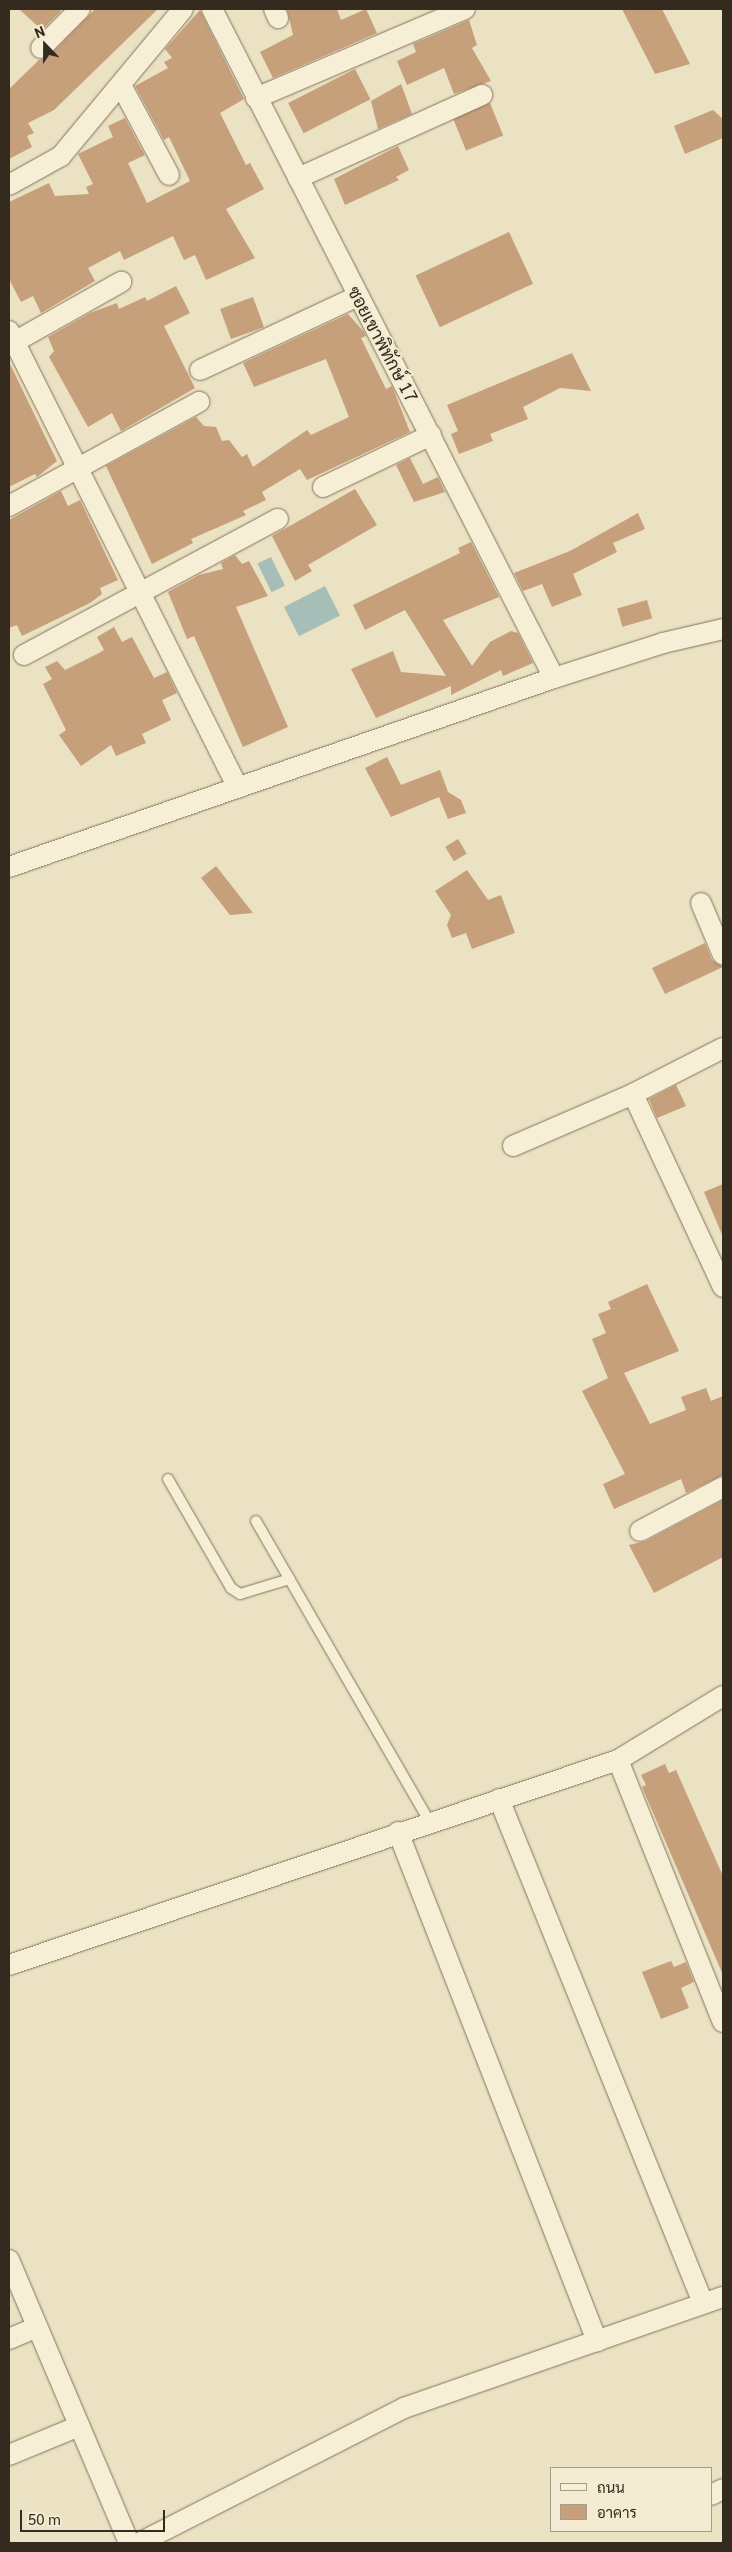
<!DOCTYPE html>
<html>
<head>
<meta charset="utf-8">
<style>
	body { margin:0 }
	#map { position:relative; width:732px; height:2552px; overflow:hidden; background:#ebe1c3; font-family:Georgia,Sarabun,serif }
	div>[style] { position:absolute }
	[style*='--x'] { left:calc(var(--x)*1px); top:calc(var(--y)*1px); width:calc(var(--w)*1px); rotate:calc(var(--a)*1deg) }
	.water>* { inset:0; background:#a5beb8; transform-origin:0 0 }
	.building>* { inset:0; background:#c69f7b; transform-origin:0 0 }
	.roads { filter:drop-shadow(0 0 1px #84735b) drop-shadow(0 0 1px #84735b) }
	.service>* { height:10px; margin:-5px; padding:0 5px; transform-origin:5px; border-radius:5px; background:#f6efd6 }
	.minor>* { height:20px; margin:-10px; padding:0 10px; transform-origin:10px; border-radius:10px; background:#f6efd6 }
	span { translate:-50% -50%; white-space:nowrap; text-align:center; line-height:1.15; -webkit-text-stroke:4px #f3ebd2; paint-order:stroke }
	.street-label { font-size:18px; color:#352a1e }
	.frame { position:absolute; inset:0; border:10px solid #352a1e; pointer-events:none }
	.legend { position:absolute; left:550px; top:2467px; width:162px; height:65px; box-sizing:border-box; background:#f3ebd2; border:1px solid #a79e8a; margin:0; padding:6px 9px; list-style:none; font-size:15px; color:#352a1e }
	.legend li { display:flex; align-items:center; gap:10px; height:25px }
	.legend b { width:25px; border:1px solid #a79e8a }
	.north { position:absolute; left:20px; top:20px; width:50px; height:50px; -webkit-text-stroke:4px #f3ebd2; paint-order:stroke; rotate:338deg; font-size:14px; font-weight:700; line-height:20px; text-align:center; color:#352a1e }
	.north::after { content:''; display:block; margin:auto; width:18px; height:22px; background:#352a1e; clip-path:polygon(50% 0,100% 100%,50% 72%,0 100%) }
	.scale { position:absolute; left:20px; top:2510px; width:145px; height:22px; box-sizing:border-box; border:2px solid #352a1e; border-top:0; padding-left:6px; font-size:15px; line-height:18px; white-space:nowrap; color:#352a1e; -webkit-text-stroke:4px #f3ebd2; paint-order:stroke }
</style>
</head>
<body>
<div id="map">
	<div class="water">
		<div style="left:271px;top:557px;width:32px;height:15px;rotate:64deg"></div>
		<div style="left:325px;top:586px;width:33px;height:46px;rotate:63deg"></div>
	</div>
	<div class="building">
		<div style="clip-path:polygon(19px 9px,58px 9px,61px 11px,42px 30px)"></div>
		<div style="clip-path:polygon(95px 9px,158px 9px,54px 110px,28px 123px,34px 133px,27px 136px,32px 147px,9px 159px,9px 89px,39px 60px,49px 56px)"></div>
		<div style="clip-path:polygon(287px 9px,337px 9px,341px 20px,366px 9px,377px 33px,273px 78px,260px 52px,293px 35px)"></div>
		<div style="clip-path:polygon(622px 9px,662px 9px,690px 64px,655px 74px)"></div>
		<div style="clip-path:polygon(200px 10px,244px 99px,220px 113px,246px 165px,250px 163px,264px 189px,226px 209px,255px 258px,206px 280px,195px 255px,184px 260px,173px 236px,124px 260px,120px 251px,88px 268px,95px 281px,41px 313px,33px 296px,21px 302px,9px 279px,9px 202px,49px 183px,55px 196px,89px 194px,86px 187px,93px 184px,78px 154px,113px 137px,108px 126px,125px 118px,142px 150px,145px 155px,128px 163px,147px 203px,190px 181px,169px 137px,164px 140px,135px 86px,168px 68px,164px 62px,172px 58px,165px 49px)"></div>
		<div style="clip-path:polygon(469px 20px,477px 45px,472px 48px,491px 81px,454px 94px,444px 68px,407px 85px,397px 61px,416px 52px,413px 44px)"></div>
		<div style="left:355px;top:69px;width:34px;height:75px;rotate:63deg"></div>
		<div style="clip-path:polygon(401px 84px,412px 114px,378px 129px,371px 101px)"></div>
		<div style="left:490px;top:103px;width:35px;height:40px;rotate:68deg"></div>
		<div style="clip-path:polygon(713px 110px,723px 119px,723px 138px,685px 154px,674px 126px)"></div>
		<div style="clip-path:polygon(398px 146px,409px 170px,396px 177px,399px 180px,345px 205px,334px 179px)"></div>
		<div style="left:509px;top:232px;width:57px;height:103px;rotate:65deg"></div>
		<div style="clip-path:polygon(176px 286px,190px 313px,164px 326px,195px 388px,121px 431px,112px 413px,88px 427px,49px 357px,54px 351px,48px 337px,90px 313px,117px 303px,119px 309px,145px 297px,147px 301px)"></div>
		<div style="left:253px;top:297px;width:32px;height:35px;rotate:70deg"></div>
		<div style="clip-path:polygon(348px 314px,364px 332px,366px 336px,361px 338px,386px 389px,392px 386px,410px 432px,307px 480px,300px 469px,262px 492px,266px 500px,243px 511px,246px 515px,191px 539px,193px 543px,152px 564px,106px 466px,196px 417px,204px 426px,216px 427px,222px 441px,229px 440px,242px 457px,247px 454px,253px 467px,307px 430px,311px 435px,349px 417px,326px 359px,254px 387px,243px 363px)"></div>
		<div style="clip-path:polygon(572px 353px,591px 391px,560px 388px,523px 407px,528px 419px,490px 434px,493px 441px,459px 454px,451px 434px,458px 431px,447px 405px)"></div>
		<div style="clip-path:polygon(9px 362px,57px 461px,37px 477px,35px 474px,9px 487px)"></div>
		<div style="clip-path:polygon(410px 458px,423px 484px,438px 477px,445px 492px,414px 502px,396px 465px)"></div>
		<div style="clip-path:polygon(355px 489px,377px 525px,308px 565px,312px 571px,295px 581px,272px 536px)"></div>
		<div style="clip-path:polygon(61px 491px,68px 506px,80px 500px,118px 580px,100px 588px,102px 594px,90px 603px,22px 636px,17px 625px,9px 628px,9px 520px)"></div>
		<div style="clip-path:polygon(638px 513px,645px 529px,613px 543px,617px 552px,573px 574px,582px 595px,552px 607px,542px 584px,523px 591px,514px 573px,570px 551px)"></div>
		<div style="clip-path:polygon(471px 542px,499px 597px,443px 620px,472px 666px,490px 642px,511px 631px,518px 633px,533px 663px,503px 676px,501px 670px,451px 695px,451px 686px,376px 718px,351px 669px,393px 651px,401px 672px,446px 676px,405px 610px,365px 630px,353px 605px,460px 553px,458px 548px)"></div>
		<div style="clip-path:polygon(235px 555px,242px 564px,249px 561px,268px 596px,236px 607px,288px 727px,243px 747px,194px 636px,187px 639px,168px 592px,199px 575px,223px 569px,221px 563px)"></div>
		<div style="left:647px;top:600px;width:19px;height:31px;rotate:74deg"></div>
		<div style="clip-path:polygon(114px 627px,122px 642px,132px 637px,154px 678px,167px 672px,177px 693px,162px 700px,171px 720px,142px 734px,146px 743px,116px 756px,111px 745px,81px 766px,59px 735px,66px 730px,43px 684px,52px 679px,45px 667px,57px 661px,65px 670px,97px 654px,104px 650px,97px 637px)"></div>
		<div style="clip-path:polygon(387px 757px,401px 785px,440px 770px,448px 792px,461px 800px,466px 813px,448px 819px,439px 797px,391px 817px,365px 768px)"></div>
		<div style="left:458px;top:839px;width:17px;height:15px;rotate:59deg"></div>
		<div style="clip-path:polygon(216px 866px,253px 913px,230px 915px,201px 878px)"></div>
		<div style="clip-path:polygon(467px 870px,488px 900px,501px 895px,515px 933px,472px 949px,466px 933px,452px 938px,447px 925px,451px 915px,435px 891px)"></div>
		<div style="clip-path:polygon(705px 943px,712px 960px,723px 967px,665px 994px,652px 968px)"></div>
		<div style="clip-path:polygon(676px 1085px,686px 1106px,657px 1118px,649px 1099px)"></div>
		<div style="clip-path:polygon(723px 1184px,723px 1237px,704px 1192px)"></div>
		<div style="clip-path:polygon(647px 1284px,679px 1351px,624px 1373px,650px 1424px,686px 1410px,681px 1397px,706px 1388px,711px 1401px,723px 1396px,723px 1475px,686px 1493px,681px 1479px,614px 1509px,603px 1484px,625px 1474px,582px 1391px,608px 1378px,592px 1339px,606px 1333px,598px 1314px,611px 1309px,608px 1302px)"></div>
		<div style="clip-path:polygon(723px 1500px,723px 1557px,654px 1593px,629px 1545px,646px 1541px)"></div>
		<div style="clip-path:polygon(665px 1764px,669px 1773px,676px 1770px,723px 1876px,723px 1975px,642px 1787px,646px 1785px,641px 1775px)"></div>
		<div style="clip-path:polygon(671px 1961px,674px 1967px,686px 1962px,694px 1982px,681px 1988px,689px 2008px,661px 2019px,642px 1972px)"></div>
	</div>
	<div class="roads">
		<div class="service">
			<div style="--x:168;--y:1479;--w:126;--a:60"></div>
			<div style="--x:231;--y:1588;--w:11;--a:34"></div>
			<div style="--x:240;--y:1594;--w:52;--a:-16.7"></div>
			<div style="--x:256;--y:1521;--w:346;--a:60"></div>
		</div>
		<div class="minor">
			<div style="--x:212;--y:9;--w:751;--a:62.92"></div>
			<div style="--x:274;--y:9;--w:10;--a:66"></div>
			<div style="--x:41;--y:48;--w:55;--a:-45"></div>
			<div style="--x:121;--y:85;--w:102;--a:61.9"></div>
			<div style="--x:256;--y:98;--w:227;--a:-23.1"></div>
			<div style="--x:298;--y:178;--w:202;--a:-24.3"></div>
			<div style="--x:9;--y:185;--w:60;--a:-29.1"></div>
			<div style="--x:61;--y:156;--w:191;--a:-50.3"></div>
			<div style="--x:9;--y:331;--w:511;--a:63.38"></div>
			<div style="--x:9;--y:345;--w:129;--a:-29.4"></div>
			<div style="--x:200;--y:370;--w:174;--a:-25.1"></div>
			<div style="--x:323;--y:487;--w:120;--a:-25.7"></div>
			<div style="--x:9;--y:506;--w:217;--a:-28.7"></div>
			<div style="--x:24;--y:655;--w:288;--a:-28.2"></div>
			<div style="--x:9;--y:867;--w:577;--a:-19.13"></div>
			<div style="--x:554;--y:678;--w:114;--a:-17.8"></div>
			<div style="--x:663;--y:643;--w:62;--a:-13.1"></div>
			<div style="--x:701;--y:903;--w:56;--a:67.1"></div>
			<div style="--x:633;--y:1094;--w:213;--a:65"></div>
			<div style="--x:513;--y:1146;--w:131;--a:-23.4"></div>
			<div style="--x:633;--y:1094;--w:101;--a:-27.1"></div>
			<div style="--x:640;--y:1531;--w:94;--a:-27.9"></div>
			<div style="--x:618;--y:1760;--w:282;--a:68.2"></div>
			<div style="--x:499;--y:1799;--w:544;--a:67.96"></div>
			<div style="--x:398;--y:1832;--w:547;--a:68.65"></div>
			<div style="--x:9;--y:1965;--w:643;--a:-18.6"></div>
			<div style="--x:618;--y:1760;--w:123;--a:-31.4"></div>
			<div style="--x:9;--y:2260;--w:307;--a:67"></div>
			<div style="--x:9;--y:2339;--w:30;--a:-23"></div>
			<div style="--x:9;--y:2455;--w:76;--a:-22.5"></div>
			<div style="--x:711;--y:2495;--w:13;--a:-27"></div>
			<div style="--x:139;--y:2543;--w:297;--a:-27"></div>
			<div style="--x:404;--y:2408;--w:338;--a:-19.2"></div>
		</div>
	</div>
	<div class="street-label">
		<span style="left:383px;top:344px;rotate:62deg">ซอยเขาพิทักษ์ 17</span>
	</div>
	<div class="frame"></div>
	<ul class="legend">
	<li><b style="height:6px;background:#f6efd6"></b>ถนน</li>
	<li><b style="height:14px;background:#c69f7b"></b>อาคาร</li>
	</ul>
	<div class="north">N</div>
	<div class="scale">50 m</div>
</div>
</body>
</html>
